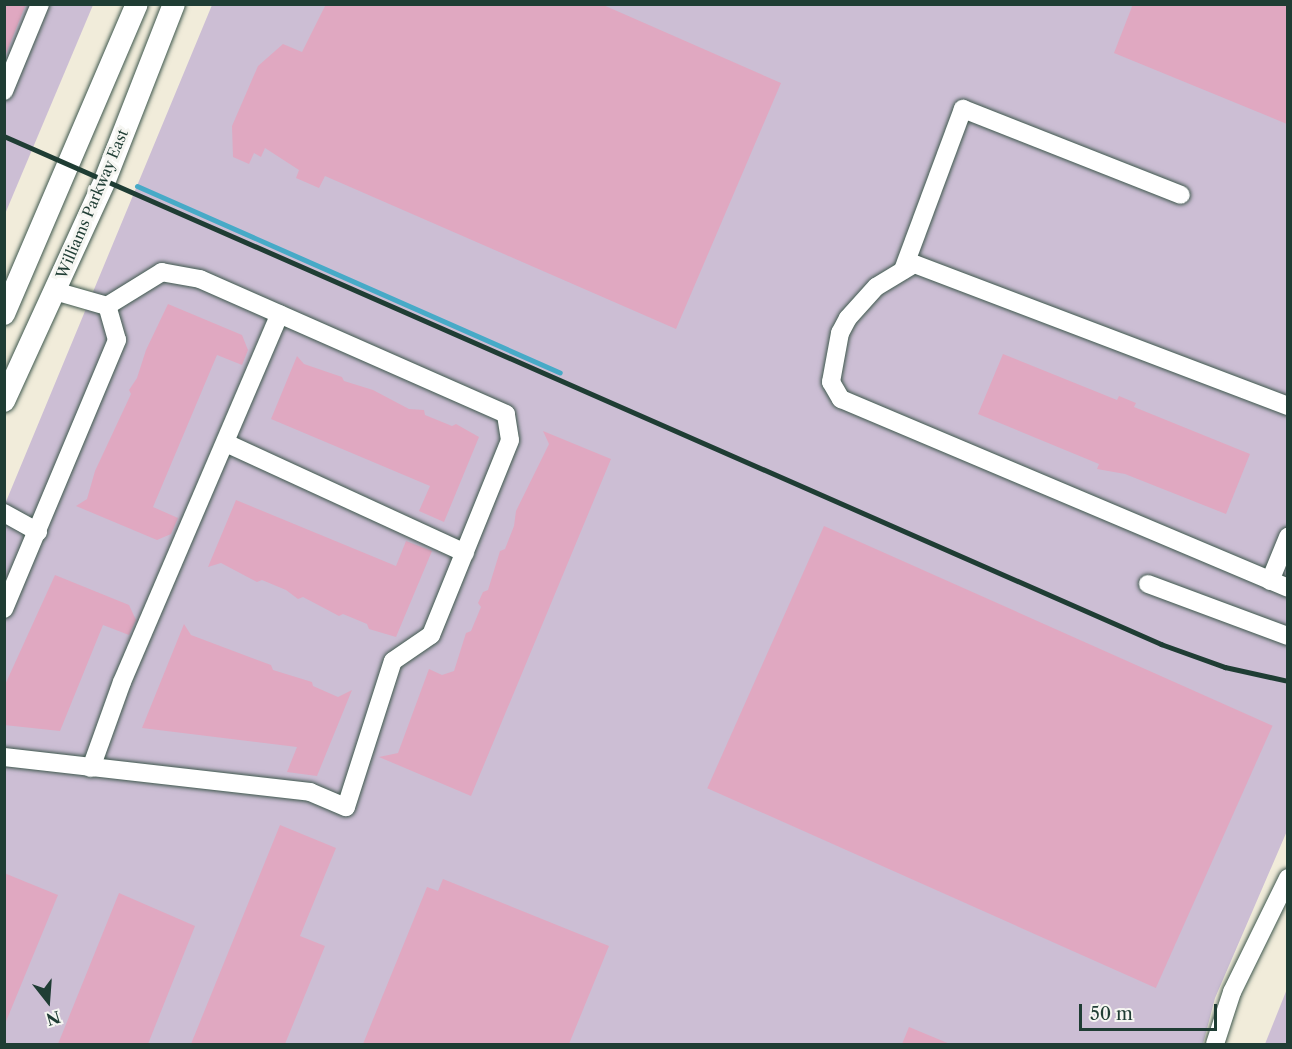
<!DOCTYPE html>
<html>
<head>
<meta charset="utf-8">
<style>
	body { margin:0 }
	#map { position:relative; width:1292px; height:1049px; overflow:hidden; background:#f1ecda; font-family:"Libre Caslon Text",serif }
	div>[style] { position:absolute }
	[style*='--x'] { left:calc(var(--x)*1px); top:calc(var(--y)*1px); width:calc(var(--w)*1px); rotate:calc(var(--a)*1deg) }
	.industrial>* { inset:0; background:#ccbed4 }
	.stream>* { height:5px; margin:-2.5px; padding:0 2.5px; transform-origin:2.5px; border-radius:2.5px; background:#47aac7 }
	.building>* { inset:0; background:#e0a8c1; transform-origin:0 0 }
	.roads { filter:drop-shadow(0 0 2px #3e574d) drop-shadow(0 0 2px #3e574d) }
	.minor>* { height:18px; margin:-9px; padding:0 9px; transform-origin:9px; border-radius:9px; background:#fff }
	.major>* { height:22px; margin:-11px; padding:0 11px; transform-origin:11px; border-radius:11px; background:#fff }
	.rail>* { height:4.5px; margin:-2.25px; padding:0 2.25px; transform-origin:2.25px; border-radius:2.25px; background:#1f3d34 }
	span { translate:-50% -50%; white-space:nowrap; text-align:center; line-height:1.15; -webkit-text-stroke:6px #f6f6f2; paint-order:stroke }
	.street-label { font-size:15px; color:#1f3d34 }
	.frame { position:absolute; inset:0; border:6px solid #1f3d34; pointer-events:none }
	.north { position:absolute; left:18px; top:971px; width:60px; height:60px; -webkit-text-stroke:4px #f6f6f2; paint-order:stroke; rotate:163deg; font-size:16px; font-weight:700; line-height:24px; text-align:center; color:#1f3d34 }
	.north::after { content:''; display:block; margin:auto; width:21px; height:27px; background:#1f3d34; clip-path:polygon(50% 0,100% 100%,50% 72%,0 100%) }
	.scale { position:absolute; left:1079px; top:1004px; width:138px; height:27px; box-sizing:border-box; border:3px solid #1f3d34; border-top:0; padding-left:8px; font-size:18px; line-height:21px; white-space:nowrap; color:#1f3d34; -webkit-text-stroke:4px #f6f6f2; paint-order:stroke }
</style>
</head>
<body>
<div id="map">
	<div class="industrial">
		<div style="clip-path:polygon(5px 5px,93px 5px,5px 214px)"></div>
		<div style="clip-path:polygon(212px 5px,1287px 5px,1287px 831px,1215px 998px,1203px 1044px,5px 1044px,5px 504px)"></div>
		<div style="clip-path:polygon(1287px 989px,1287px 1044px,1265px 1044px)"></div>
	</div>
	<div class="stream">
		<div style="--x:137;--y:186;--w:462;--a:23.8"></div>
	</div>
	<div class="building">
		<div style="clip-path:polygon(4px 4px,26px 4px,5px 56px,4px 56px)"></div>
		<div style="clip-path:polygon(326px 4px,601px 4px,781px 83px,676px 329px,325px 176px,319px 188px,296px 178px,299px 170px,265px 148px,261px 157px,254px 153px,249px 164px,233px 157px,232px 126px,258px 66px,283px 44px,302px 52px)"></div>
		<div style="clip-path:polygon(1133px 4px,1287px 4px,1287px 124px,1114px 53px)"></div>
		<div style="clip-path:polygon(168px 304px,242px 335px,248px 350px,242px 365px,217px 355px,153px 507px,178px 518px,171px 534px,157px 540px,76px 506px,87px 499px,95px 471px,131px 394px,129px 390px,137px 378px,146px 350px)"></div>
		<div style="clip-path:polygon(1003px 354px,1117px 400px,1119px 396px,1136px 403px,1134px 407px,1250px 454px,1226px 514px,1125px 474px,1097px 469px,1099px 464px,978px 414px)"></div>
		<div style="clip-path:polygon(297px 356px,304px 364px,342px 377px,344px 381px,373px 390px,409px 409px,424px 410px,425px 415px,452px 426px,456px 424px,479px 437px,444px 522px,419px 511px,430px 486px,271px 419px)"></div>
		<div style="clip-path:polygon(543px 431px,611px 459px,471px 796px,379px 757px,398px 753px,429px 669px,442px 675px,454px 671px,466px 633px,471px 631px,481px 607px,478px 603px,483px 592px,488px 590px,500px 551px,505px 549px,514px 526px,516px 511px,549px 444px)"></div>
		<div style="clip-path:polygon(236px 500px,396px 566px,406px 541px,432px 551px,396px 637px,369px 629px,367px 624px,343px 614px,339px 616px,303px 597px,298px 599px,286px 590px,262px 580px,257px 582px,221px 563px,208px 567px)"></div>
		<div style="left:824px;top:526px;width:491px;height:287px;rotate:24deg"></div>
		<div style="clip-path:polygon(55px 575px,129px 605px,136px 620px,129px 635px,103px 625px,60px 731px,4px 725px,4px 687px)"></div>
		<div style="clip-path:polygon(184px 624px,191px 635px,271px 665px,273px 670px,312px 682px,313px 686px,338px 697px,352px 690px,317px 776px,287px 772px,297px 747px,142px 728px)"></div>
		<div style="clip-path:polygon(280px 825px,336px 848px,300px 936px,325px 946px,285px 1044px,191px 1044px)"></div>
		<div style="clip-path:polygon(4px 873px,58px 895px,5px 1024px,4px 1024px)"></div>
		<div style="clip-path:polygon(443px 879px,609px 946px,569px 1044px,363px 1044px,427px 887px,438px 891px)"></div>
		<div style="clip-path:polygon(119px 893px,195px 926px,148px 1044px,58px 1044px)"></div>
		<div style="clip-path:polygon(909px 1027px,950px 1044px,902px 1044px)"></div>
	</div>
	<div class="roads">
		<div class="minor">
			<div style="--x:4;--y:91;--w:94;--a:-67.5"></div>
			<div style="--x:903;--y:270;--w:172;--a:-69.6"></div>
			<div style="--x:963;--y:109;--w:234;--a:21.5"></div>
			<div style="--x:1288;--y:406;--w:400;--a:-159.2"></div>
			<div style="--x:914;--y:264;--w:44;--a:148.8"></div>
			<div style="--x:876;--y:287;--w:42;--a:132.1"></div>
			<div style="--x:848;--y:318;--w:17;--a:118"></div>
			<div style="--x:840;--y:333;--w:50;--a:100.4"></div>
			<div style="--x:831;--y:382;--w:20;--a:60"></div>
			<div style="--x:841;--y:399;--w:485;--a:22.9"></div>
			<div style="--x:226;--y:443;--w:263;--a:24.7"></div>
			<div style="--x:4;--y:513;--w:39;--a:29"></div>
			<div style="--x:1270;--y:581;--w:48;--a:-67.8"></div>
			<div style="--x:1148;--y:584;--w:149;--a:20.4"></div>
			<div style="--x:4;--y:609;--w:292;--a:-67.2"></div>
			<div style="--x:117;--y:340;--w:35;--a:-106"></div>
			<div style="--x:4;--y:757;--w:308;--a:6.5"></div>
			<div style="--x:310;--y:792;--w:39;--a:23"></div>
			<div style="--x:346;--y:807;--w:153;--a:-72.2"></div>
			<div style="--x:393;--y:661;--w:46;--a:-34.4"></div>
			<div style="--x:431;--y:635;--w:210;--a:-67.9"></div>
			<div style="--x:510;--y:440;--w:26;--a:-99"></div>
			<div style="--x:506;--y:414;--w:334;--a:-156.2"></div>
			<div style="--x:200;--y:279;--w:39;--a:-170"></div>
			<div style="--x:162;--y:272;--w:65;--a:148.3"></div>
			<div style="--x:107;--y:306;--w:54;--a:-163.9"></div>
			<div style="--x:91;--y:768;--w:91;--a:-70.2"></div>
			<div style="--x:122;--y:682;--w:400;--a:-66.8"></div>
			<div style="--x:1215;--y:1044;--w:55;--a:-71.9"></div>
			<div style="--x:1232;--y:992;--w:127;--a:-63.8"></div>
		</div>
		<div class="major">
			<div style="--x:4;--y:314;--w:337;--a:-66.8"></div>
			<div style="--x:4;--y:401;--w:243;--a:-65.4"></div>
			<div style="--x:105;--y:180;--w:189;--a:-68.6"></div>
		</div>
	</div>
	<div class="rail">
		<div style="--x:4;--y:136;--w:1264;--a:23.7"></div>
		<div style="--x:1161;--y:644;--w:68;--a:19.8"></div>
		<div style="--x:1225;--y:667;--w:65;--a:12.5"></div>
	</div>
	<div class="street-label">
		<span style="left:92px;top:204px;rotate:-67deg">Williams Parkway East</span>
	</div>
	<div class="frame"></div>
	<div class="north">N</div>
	<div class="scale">50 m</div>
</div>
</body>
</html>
